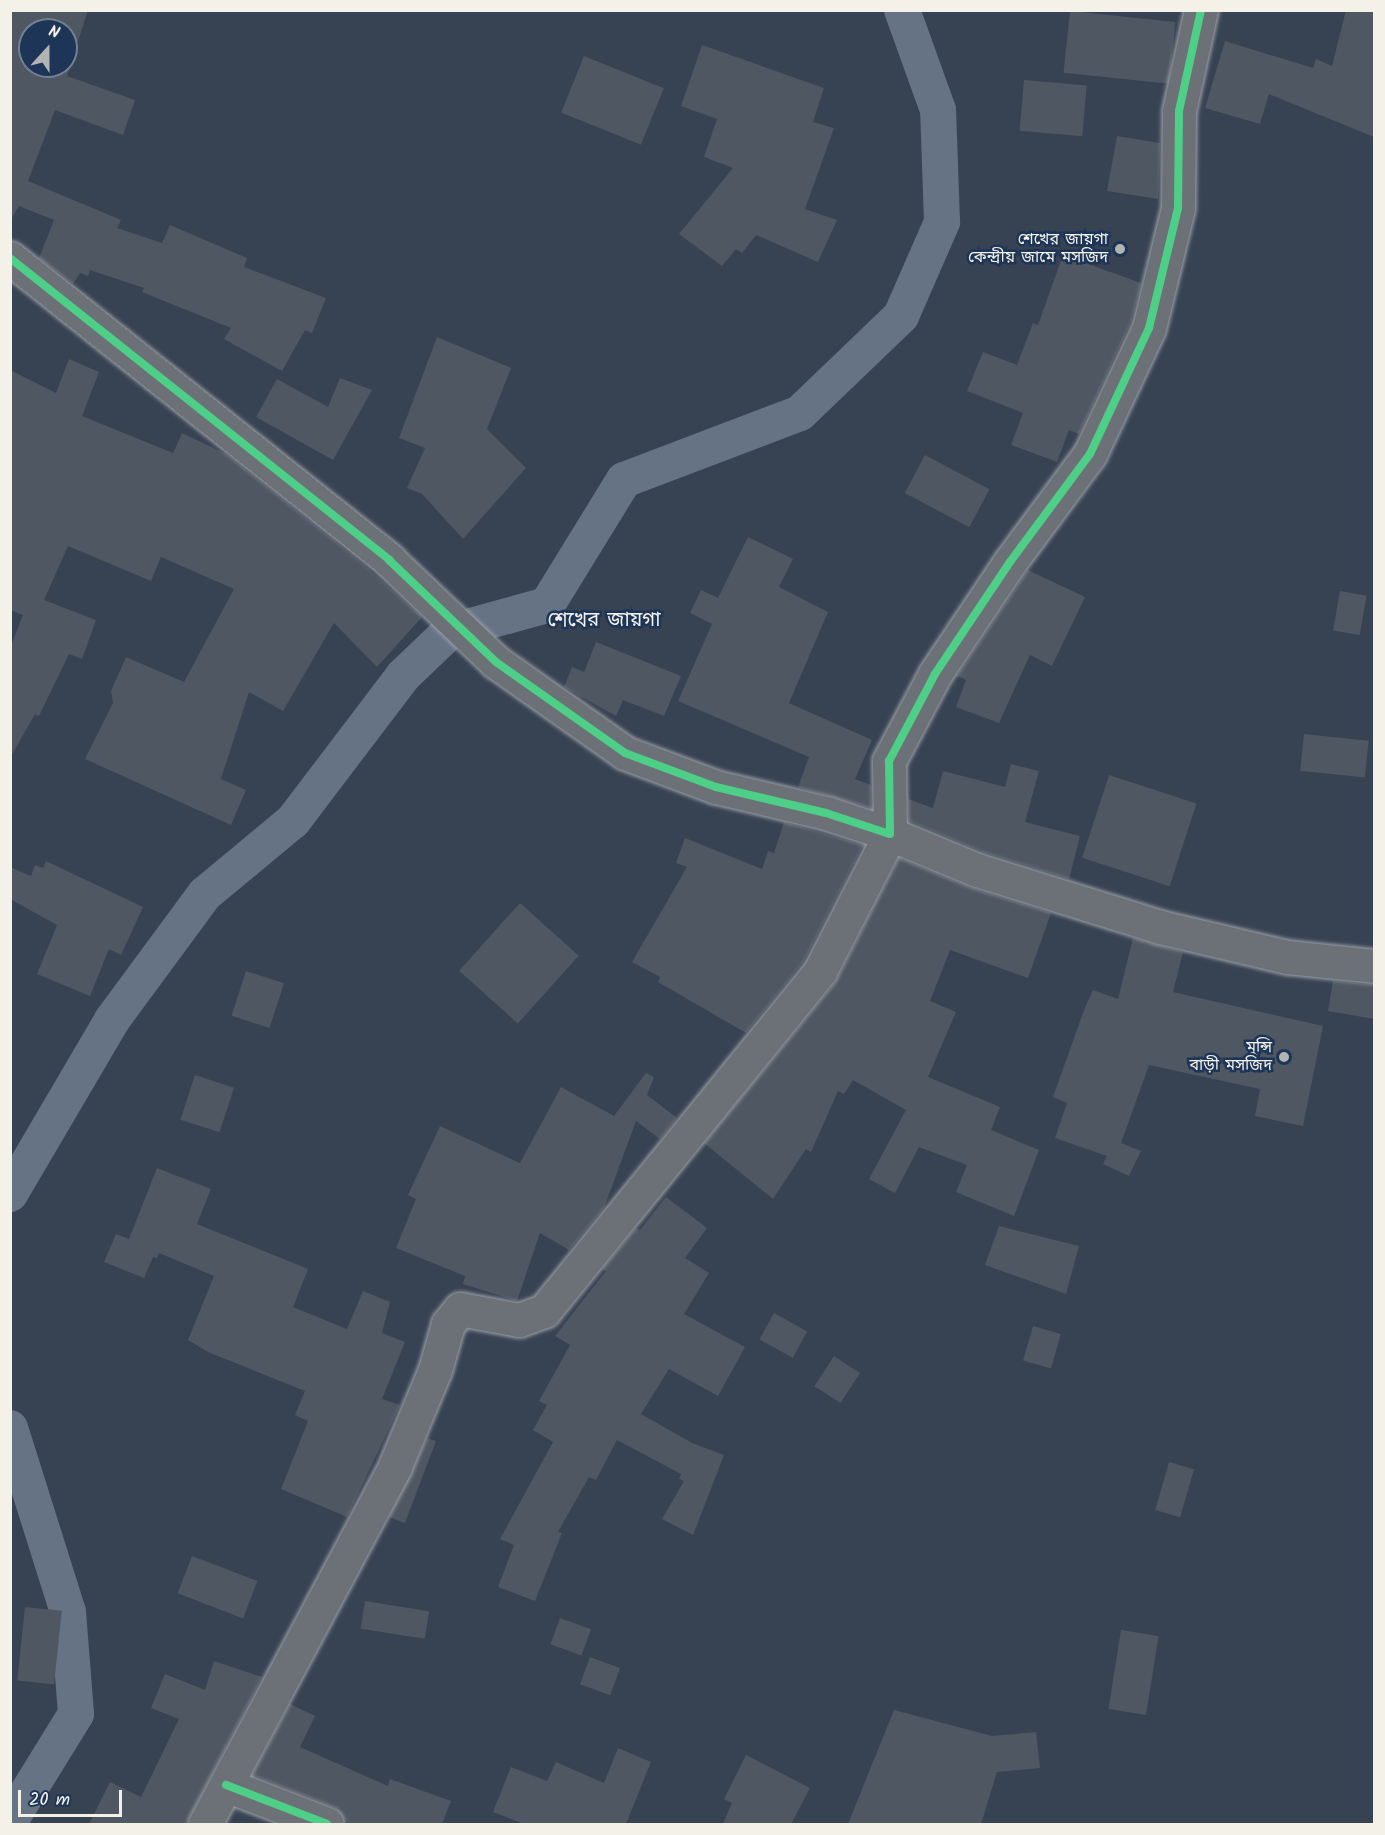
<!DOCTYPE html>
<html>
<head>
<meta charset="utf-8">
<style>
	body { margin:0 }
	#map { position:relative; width:1385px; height:1835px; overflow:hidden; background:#374253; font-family:Kalam,"Noto Sans Bengali",sans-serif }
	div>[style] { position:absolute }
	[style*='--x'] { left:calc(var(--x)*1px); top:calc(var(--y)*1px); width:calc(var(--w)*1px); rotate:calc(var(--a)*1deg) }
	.canal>* { height:36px; margin:-18px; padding:0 18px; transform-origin:18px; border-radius:18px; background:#657385 }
	.building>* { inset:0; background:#4f5763; transform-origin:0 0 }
	.roads { filter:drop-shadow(0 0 2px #9da1a7) drop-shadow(0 0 2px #9da1a7) }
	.street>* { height:33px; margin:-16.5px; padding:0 16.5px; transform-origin:16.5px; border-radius:16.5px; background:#6c7177 }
	.secondary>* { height:33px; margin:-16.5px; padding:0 16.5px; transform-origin:16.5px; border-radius:16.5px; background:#6c7177 }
	.cycleway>* { height:8px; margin:-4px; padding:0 4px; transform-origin:4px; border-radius:4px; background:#4dcf88 }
	.dots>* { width:16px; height:16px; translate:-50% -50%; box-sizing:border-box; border:3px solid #1d3557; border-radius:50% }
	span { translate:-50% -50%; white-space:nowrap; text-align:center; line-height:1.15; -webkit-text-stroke:5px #1d3557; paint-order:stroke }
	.poi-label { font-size:16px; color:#f4f1e8 }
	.right { translate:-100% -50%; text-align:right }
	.quarter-label { font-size:20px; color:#f4f1e8 }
	.frame { position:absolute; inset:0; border:12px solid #f4f1e8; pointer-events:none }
	.north { position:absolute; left:18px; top:18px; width:60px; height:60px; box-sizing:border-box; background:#1d3557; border:2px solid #738091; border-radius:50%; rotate:21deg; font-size:16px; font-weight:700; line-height:24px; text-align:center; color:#f4f1e8 }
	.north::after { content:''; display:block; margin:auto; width:21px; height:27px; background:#b2b4b4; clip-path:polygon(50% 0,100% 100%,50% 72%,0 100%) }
	.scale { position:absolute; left:18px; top:1790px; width:104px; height:27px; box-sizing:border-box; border:3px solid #f4f1e8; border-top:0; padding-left:8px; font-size:18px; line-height:21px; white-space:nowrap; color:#f4f1e8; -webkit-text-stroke:4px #1d3557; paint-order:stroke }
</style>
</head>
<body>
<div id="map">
	<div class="canal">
		<div style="--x:10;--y:1194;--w:202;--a:-59.6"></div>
		<div style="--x:112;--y:1020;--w:157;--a:-53.6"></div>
		<div style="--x:205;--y:894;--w:114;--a:-39.7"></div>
		<div style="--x:293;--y:821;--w:182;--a:-52.8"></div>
		<div style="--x:403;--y:676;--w:64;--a:-43.7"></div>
		<div style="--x:449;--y:632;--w:102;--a:-15.4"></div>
		<div style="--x:547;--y:605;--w:147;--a:-58.4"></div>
		<div style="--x:624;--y:480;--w:188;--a:-20.8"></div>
		<div style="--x:800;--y:413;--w:140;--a:-43.8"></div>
		<div style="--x:901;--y:316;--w:103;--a:-66.4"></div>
		<div style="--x:942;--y:222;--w:112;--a:-92"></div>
		<div style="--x:938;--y:110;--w:106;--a:-109.8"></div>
		<div style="--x:10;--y:1428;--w:193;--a:72.5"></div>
		<div style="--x:68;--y:1612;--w:102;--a:85.5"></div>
		<div style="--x:76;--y:1714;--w:126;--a:121.7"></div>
	</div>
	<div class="building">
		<div style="clip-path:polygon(evenodd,10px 10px,88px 10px,67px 76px,135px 100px,123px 135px,55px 110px,28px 181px,121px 220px,117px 228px,162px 243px,170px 225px,247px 258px,244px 267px,326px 298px,312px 333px,305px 330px,282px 371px,224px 339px,231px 328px,142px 292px,144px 288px,90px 270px,88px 276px,80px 273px,73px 284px,39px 258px,54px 220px,19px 206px,10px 221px,10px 10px,30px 30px,66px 30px,66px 66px,30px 66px,30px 30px)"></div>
		<div style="clip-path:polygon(1346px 10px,1374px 10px,1374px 137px,1269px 94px,1260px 124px,1205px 108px,1225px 41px,1313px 68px,1316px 59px,1332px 66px)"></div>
		<div style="left:1070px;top:11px;width:106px;height:62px;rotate:6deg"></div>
		<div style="clip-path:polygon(702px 45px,824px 88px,813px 122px,834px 128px,805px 209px,837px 220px,818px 262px,756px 235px,742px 253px,736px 249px,722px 266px,679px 234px,733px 168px,704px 157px,717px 119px,681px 106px)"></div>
		<div style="left:584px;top:56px;width:86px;height:61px;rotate:22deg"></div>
		<div style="left:1024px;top:80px;width:63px;height:51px;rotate:5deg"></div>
		<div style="clip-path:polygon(1117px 136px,1160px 143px,1158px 199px,1107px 191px)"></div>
		<div style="clip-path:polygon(1063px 255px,1141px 283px,1131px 322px,1079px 434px,1069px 430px,1057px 462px,1011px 445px,1023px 413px,967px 391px,983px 352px,1017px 365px,1033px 323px,1038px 325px)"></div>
		<div style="clip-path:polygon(437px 337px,511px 368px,487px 429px,526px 468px,463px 539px,422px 494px,407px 488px,425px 448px,399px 438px)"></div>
		<div style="clip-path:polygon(69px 359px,99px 372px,82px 416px,173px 453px,182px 433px,226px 454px,363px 564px,422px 617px,377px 667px,334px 623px,283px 711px,249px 692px,221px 779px,246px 790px,231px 825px,85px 759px,113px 703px,111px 691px,126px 657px,184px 682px,234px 589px,161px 557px,151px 581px,68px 546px,44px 600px,96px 620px,82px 659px,69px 654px,39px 716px,35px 714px,10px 758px,10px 648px,23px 615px,10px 610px,10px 370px,56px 393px)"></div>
		<div style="clip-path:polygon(340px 378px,372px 390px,333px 460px,256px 417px,277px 379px,328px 407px)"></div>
		<div style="left:925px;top:455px;width:73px;height:43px;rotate:28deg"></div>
		<div style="clip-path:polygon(748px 537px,793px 559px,779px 587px,828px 612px,789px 703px,872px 740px,855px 779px,871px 785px,871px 808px,798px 787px,809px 757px,678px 701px,712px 624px,690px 613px,701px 590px,718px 598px)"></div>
		<div style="clip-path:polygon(1028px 570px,1085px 597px,1052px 666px,1030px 655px,999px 723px,956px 707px,966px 680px,957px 676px)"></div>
		<div style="left:1340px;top:591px;width:27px;height:40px;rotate:10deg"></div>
		<div style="clip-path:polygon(596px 642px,681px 676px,664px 716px,623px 700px,616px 716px,564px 687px,572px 667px,584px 672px)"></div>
		<div style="left:1304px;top:734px;width:65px;height:37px;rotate:6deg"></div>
		<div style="clip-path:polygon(1011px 764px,1039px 771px,1025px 822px,1080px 836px,1069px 879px,983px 852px,909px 821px,908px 799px,933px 808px,943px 771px,1005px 787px)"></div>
		<div style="left:1109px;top:775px;width:92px;height:87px;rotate:18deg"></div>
		<div style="clip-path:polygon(784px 822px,863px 845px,804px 961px,746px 1033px,658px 982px,660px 977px,632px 962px,687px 867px,676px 863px,685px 838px,762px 869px,768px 851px,774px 853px)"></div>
		<div style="clip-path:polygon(899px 858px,971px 888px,1051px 913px,1028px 978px,950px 950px,930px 1001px,956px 1012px,928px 1077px,1000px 1107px,991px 1130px,1039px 1150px,1014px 1216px,956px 1192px,967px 1165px,919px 1147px,895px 1193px,869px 1179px,906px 1110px,853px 1080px,844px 1094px,838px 1091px,811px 1152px,806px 1149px,773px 1199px,704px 1143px,835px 983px)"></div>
		<div style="clip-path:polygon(46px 861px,143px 907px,121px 955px,109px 949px,90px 996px,37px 974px,57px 925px,10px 899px,10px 867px,31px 876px,35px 865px,43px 868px)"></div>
		<div style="left:520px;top:903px;width:79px;height:91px;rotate:42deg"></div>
		<div style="clip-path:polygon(1133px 938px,1183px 952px,1173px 992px,1323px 1026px,1303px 1126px,1255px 1116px,1260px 1089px,1149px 1065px,1121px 1143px,1141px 1151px,1129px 1176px,1103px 1164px,1107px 1156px,1055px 1138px,1067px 1103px,1053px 1097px,1084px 1010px,1093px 990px,1118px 999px)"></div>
		<div style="left:246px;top:971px;width:40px;height:47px;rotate:18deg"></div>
		<div style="clip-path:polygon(1333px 981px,1374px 985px,1374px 1019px,1328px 1011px)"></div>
		<div style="clip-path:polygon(646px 1073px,654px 1077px,647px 1095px,677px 1118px,660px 1139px,636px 1121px,604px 1208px,569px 1250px,540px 1233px,517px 1301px,463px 1284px,465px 1276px,396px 1248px,416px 1199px,408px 1195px,440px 1126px,520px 1163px,561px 1087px,614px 1116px)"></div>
		<div style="left:195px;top:1075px;width:41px;height:47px;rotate:18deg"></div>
		<div style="clip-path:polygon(157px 1168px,211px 1189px,197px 1224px,308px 1269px,293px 1307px,347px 1329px,363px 1291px,390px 1302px,382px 1333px,405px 1342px,382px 1399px,400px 1405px,347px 1517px,281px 1489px,308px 1421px,295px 1415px,305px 1391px,208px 1352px,188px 1340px,214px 1276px,159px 1253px,157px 1258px,153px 1257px,144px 1278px,104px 1262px,116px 1234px,129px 1239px)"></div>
		<div style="clip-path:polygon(666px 1197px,707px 1228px,685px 1258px,709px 1273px,684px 1314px,745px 1347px,718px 1396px,669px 1369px,641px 1414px,692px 1443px,724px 1455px,693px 1535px,662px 1519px,684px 1481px,679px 1479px,681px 1474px,617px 1440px,596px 1480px,589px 1477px,558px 1532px,562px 1533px,535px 1601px,498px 1587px,514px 1545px,500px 1539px,553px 1442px,533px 1430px,547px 1405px,539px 1401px,570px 1345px,555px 1336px,606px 1271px,602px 1269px,636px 1228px,640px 1230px)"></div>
		<div style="clip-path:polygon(999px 1226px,1079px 1246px,1066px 1294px,985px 1265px)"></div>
		<div style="left:774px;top:1313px;width:38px;height:30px;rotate:29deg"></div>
		<div style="left:1033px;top:1326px;width:29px;height:36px;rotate:16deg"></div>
		<div style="left:834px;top:1356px;width:31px;height:36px;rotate:33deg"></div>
		<div style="clip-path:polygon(427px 1438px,436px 1441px,405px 1523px,389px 1517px)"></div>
		<div style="left:1169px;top:1462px;width:26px;height:50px;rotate:16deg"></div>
		<div style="left:192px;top:1556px;width:70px;height:40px;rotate:21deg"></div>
		<div style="left:365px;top:1601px;width:65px;height:28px;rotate:9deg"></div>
		<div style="left:25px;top:1607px;width:37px;height:74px;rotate:6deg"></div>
		<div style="left:560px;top:1618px;width:33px;height:28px;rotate:20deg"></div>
		<div style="left:1121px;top:1630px;width:38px;height:80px;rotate:9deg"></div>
		<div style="left:590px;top:1657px;width:32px;height:29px;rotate:20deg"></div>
		<div style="clip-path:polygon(214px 1661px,262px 1677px,186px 1824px,89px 1824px,110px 1782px,141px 1797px,179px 1719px,151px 1708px,165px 1674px,205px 1690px)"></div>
		<div style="clip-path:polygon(290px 1704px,315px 1716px,300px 1747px,388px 1786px,390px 1779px,451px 1801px,442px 1824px,349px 1824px,334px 1807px,252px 1775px)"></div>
		<div style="clip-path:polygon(894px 1710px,992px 1736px,1036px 1732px,1040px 1768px,997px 1772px,981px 1824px,848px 1824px)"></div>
		<div style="clip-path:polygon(618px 1748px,651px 1762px,626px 1824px,524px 1824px,493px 1812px,511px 1767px,547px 1781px,556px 1762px,604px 1783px)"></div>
		<div style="clip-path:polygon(746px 1755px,810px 1788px,791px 1824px,723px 1824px,732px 1803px,724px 1799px)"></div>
	</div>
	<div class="roads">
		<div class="street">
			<div style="--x:890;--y:834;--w:73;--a:-90.8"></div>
			<div style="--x:889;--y:761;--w:98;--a:-62.1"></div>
			<div style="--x:935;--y:674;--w:135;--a:-56.2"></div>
			<div style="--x:1010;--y:562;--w:134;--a:-53.5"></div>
			<div style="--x:1090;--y:454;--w:139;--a:-64.9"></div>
			<div style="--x:1149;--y:328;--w:123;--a:-76.4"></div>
			<div style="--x:1178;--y:208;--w:97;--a:-89.4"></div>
			<div style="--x:1179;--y:111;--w:103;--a:-77.7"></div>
			<div style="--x:226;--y:1785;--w:108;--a:21.1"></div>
		</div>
		<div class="secondary">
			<div style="--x:10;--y:258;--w:485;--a:38.5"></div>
			<div style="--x:389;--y:560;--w:148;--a:43.6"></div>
			<div style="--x:496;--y:662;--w:158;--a:35.2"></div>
			<div style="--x:625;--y:753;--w:97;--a:20.5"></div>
			<div style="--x:716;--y:787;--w:113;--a:13.3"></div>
			<div style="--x:826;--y:813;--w:67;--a:18.2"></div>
			<div style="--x:890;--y:834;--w:94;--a:22.5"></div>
			<div style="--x:977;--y:870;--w:192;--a:17.3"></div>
			<div style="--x:1160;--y:927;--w:130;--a:13.3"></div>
			<div style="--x:1287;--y:957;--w:87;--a:5.9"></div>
			<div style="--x:205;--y:1824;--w:405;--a:-62"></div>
			<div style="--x:395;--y:1466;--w:104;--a:-67.4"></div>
			<div style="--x:435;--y:1370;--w:48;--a:-74.2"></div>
			<div style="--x:448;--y:1324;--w:19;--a:-51"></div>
			<div style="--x:460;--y:1309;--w:60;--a:10.6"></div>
			<div style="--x:519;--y:1320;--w:27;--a:-20"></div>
			<div style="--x:544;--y:1311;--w:438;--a:-50.9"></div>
			<div style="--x:820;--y:971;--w:154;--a:-62.9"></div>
		</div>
	</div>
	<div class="cycleway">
		<div style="--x:10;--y:258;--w:485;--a:38.5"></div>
		<div style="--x:389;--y:560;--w:148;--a:43.6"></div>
		<div style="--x:496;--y:662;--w:158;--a:35.2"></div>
		<div style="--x:625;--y:753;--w:97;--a:20.5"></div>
		<div style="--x:716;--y:787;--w:113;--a:13.3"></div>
		<div style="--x:826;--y:813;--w:67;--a:18.2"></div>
		<div style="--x:890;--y:834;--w:73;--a:-90.8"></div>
		<div style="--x:889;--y:761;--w:98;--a:-62.1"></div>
		<div style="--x:935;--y:674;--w:135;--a:-56.2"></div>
		<div style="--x:1010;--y:562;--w:134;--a:-53.5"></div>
		<div style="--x:1090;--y:454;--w:139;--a:-64.9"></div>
		<div style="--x:1149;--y:328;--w:123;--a:-76.4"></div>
		<div style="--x:1178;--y:208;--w:97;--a:-89.4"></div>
		<div style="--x:1179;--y:111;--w:103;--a:-77.7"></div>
		<div style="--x:226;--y:1785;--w:108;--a:21.1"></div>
	</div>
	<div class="dots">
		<div style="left:1120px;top:249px;background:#b2b4b4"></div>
		<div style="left:1284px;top:1057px;background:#b2b4b4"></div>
	</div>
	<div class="poi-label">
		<span class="right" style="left:1108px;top:249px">শেখের জায়গা<br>কেন্দ্রীয় জামে মসজিদ</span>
		<span class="right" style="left:1272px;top:1057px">মুন্সি<br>বাড়ী মসজিদ</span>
	</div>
	<div class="quarter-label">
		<span style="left:604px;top:621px">শেখের জায়গা</span>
	</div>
	<div class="frame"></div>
	<div class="north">N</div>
	<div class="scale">20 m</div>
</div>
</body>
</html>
